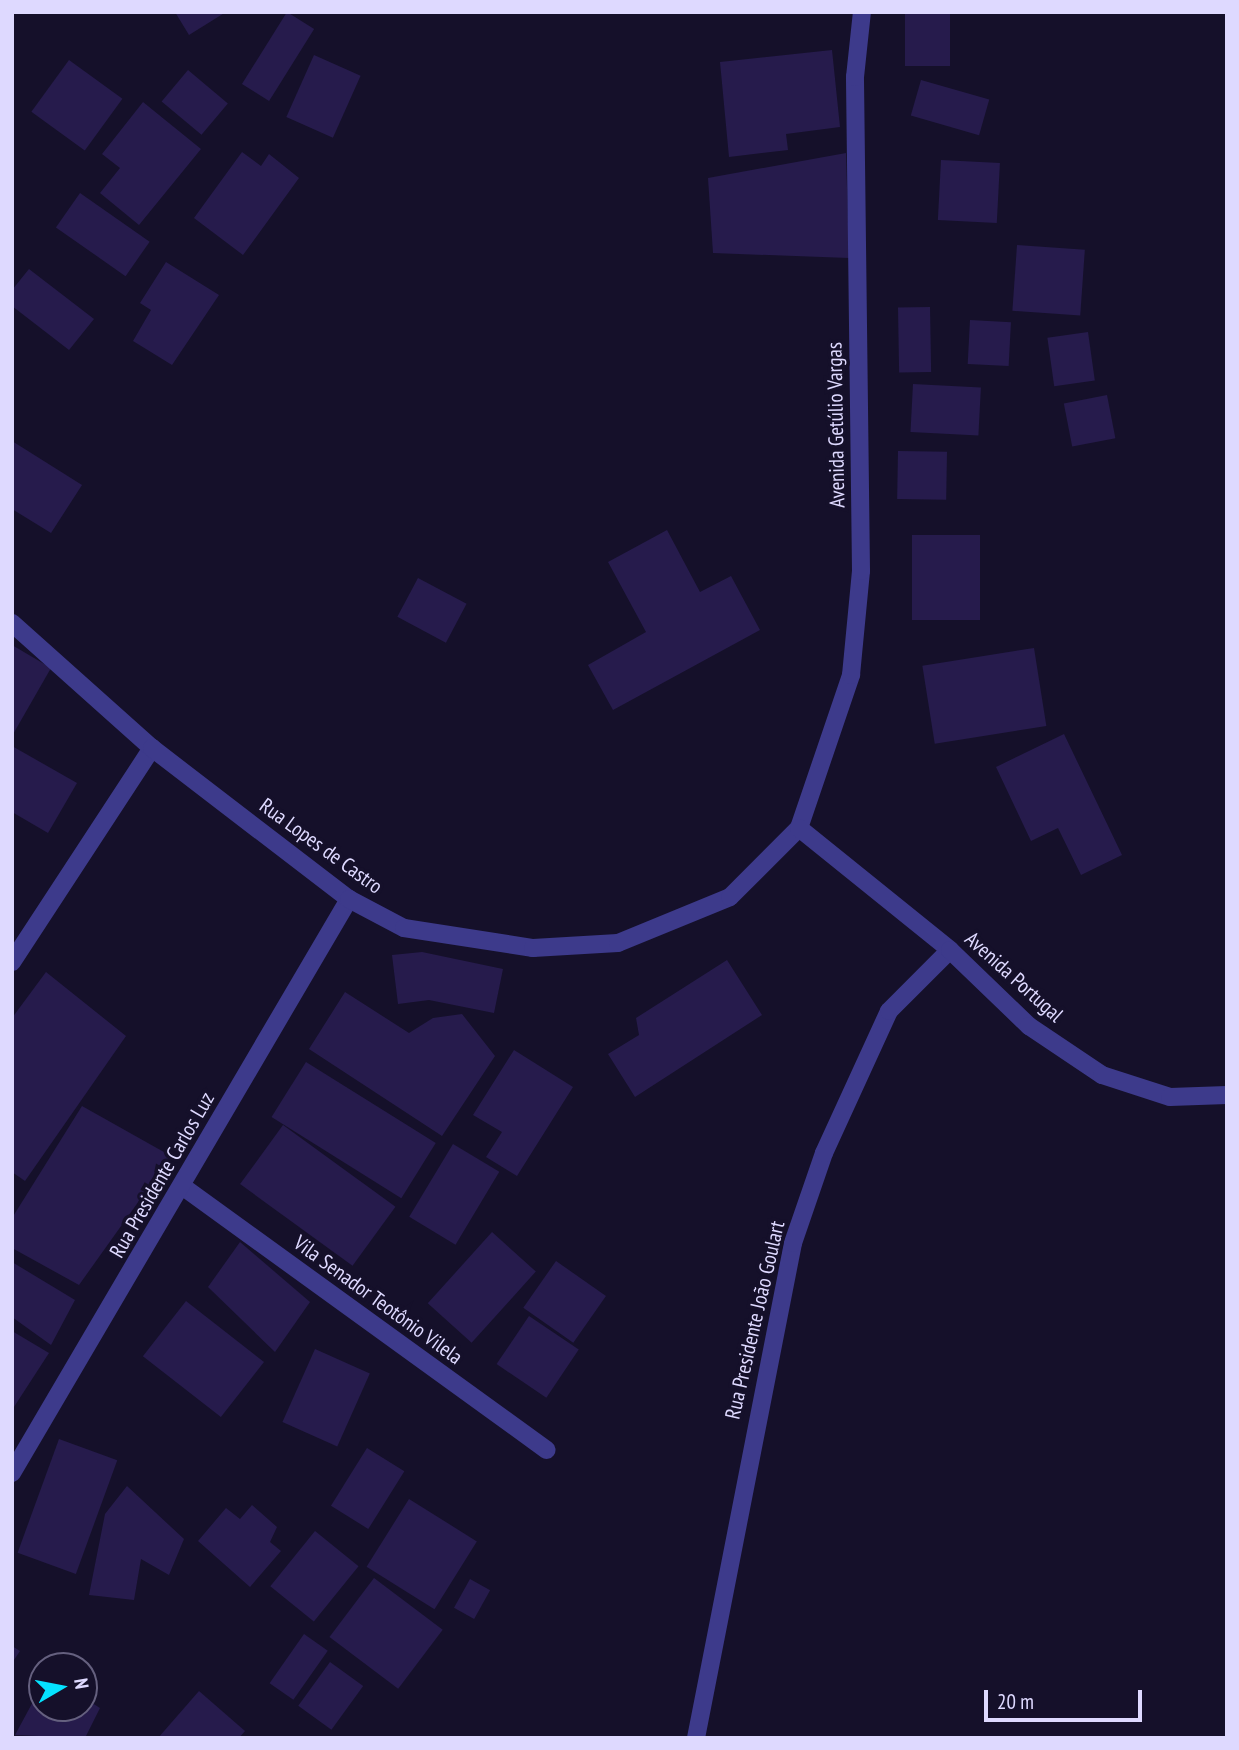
<!DOCTYPE html>
<html>
<head>
<meta charset="utf-8">
<style>
	body { margin:0 }
	#map { position:relative; width:1239px; height:1750px; overflow:hidden; background:#15102a; font-family:"PT Sans Narrow",sans-serif }
	div>[style] { position:absolute }
	[style*='--x'] { left:calc(var(--x)*1px); top:calc(var(--y)*1px); width:calc(var(--w)*1px); rotate:calc(var(--a)*1deg) }
	.building>* { inset:0; background:#261b4c; transform-origin:0 0 }
	.service>* { height:18px; margin:-9px; padding:0 9px; transform-origin:9px; border-radius:9px; background:#3d3a8b }
	.minor>* { height:18px; margin:-9px; padding:0 9px; transform-origin:9px; border-radius:9px; background:#3d3a8b }
	.tertiary>* { height:18px; margin:-9px; padding:0 9px; transform-origin:9px; border-radius:9px; background:#3d3a8b }
	span { translate:-50% -50%; white-space:nowrap; text-align:center; line-height:1.15; -webkit-text-stroke:7px #15102a; paint-order:stroke }
	.street-label { font-size:21px; color:#ded9ff }
	.frame { position:absolute; inset:0; border:14px solid #ded9ff; pointer-events:none }
	.north { position:absolute; left:28px; top:1652px; width:70px; height:70px; box-sizing:border-box; background:#15102a; border:2px solid #65607f; border-radius:50%; rotate:80deg; font-size:19px; font-weight:700; line-height:28px; text-align:center; color:#ded9ff }
	.north::after { content:''; display:block; margin:auto; width:24px; height:32px; background:#05e3ff; clip-path:polygon(50% 0,100% 100%,50% 72%,0 100%) }
	.scale { position:absolute; left:984px; top:1690px; width:158px; height:32px; box-sizing:border-box; border:4px solid #ded9ff; border-top:0; padding-left:9px; font-size:21px; line-height:24px; white-space:nowrap; color:#ded9ff; -webkit-text-stroke:5px #15102a; paint-order:stroke }
</style>
</head>
<body>
<div id="map">
	<div class="building">
		<div style="clip-path:polygon(175px 12px,226px 12px,189px 35px)"></div>
		<div style="left:287px;top:12px;width:32px;height:85px;rotate:32deg"></div>
		<div style="left:905px;top:12px;width:45px;height:54px"></div>
		<div style="clip-path:polygon(832px 50px,840px 127px,786px 134px,788px 150px,729px 157px,720px 62px)"></div>
		<div style="left:314px;top:55px;width:51px;height:68px;rotate:24deg"></div>
		<div style="left:69px;top:60px;width:66px;height:64px;rotate:36deg"></div>
		<div style="left:188px;top:70px;width:52px;height:41px;rotate:40deg"></div>
		<div style="left:921px;top:80px;width:71px;height:37px;rotate:16deg"></div>
		<div style="clip-path:polygon(143px 102px,201px 149px,139px 225px,100px 193px,120px 168px,102px 154px)"></div>
		<div style="clip-path:polygon(242px 152px,261px 166px,269px 154px,299px 178px,243px 255px,194px 218px)"></div>
		<div style="clip-path:polygon(846px 153px,849px 258px,713px 253px,708px 178px)"></div>
		<div style="left:941px;top:160px;width:59px;height:60px;rotate:3deg"></div>
		<div style="left:80px;top:193px;width:85px;height:42px;rotate:35deg"></div>
		<div style="left:1017px;top:245px;width:68px;height:66px;rotate:4deg"></div>
		<div style="clip-path:polygon(166px 262px,219px 295px,172px 365px,133px 341px,151px 310px,140px 303px)"></div>
		<div style="clip-path:polygon(29px 269px,94px 319px,69px 350px,12px 306px,12px 290px)"></div>
		<div style="left:930px;top:307px;width:65px;height:32px;rotate:89deg"></div>
		<div style="left:970px;top:320px;width:41px;height:44px;rotate:3deg"></div>
		<div style="left:1088px;top:332px;width:49px;height:41px;rotate:82deg"></div>
		<div style="left:913px;top:384px;width:68px;height:48px;rotate:3deg"></div>
		<div style="left:1107px;top:395px;width:44px;height:44px;rotate:79deg"></div>
		<div style="clip-path:polygon(12px 441px,82px 485px,51px 533px,12px 509px)"></div>
		<div style="left:898px;top:451px;width:49px;height:48px;rotate:1deg"></div>
		<div style="clip-path:polygon(667px 530px,700px 592px,731px 576px,760px 630px,613px 710px,588px 665px,646px 632px,608px 562px)"></div>
		<div style="left:912px;top:535px;width:68px;height:85px"></div>
		<div style="left:418px;top:578px;width:55px;height:44px;rotate:28deg"></div>
		<div style="clip-path:polygon(12px 645px,51px 668px,12px 736px)"></div>
		<div style="left:1034px;top:648px;width:79px;height:113px;rotate:81deg"></div>
		<div style="clip-path:polygon(1064px 734px,1122px 855px,1081px 875px,1058px 828px,1031px 841px,996px 767px)"></div>
		<div style="clip-path:polygon(12px 746px,77px 783px,48px 833px,12px 812px)"></div>
		<div style="clip-path:polygon(422px 952px,503px 969px,494px 1013px,429px 1000px,398px 1004px,392px 955px)"></div>
		<div style="clip-path:polygon(727px 960px,762px 1015px,635px 1097px,608px 1054px,639px 1035px,636px 1018px)"></div>
		<div style="clip-path:polygon(46px 972px,126px 1036px,25px 1181px,12px 1172px,12px 1018px)"></div>
		<div style="clip-path:polygon(345px 992px,409px 1033px,433px 1018px,462px 1014px,495px 1056px,442px 1136px,309px 1049px)"></div>
		<div style="clip-path:polygon(514px 1050px,573px 1087px,517px 1176px,486px 1157px,502px 1132px,473px 1115px)"></div>
		<div style="left:306px;top:1062px;width:153px;height:65px;rotate:32deg"></div>
		<div style="clip-path:polygon(82px 1106px,171px 1156px,79px 1285px,12px 1248px,12px 1218px)"></div>
		<div style="left:283px;top:1125px;width:139px;height:73px;rotate:36deg"></div>
		<div style="left:453px;top:1144px;width:54px;height:85px;rotate:31deg"></div>
		<div style="left:492px;top:1232px;width:59px;height:96px;rotate:42deg"></div>
		<div style="clip-path:polygon(240px 1242px,310px 1302px,275px 1352px,208px 1287px)"></div>
		<div style="left:556px;top:1261px;width:61px;height:57px;rotate:35deg"></div>
		<div style="clip-path:polygon(12px 1262px,75px 1300px,51px 1345px,12px 1317px)"></div>
		<div style="left:186px;top:1301px;width:99px;height:70px;rotate:38deg"></div>
		<div style="left:529px;top:1316px;width:60px;height:58px;rotate:34deg"></div>
		<div style="clip-path:polygon(12px 1331px,49px 1353px,12px 1410px)"></div>
		<div style="left:315px;top:1349px;width:60px;height:80px;rotate:24deg"></div>
		<div style="left:59px;top:1439px;width:62px;height:121px;rotate:20deg"></div>
		<div style="left:367px;top:1448px;width:44px;height:68px;rotate:32deg"></div>
		<div style="clip-path:polygon(127px 1486px,184px 1539px,169px 1575px,141px 1559px,134px 1600px,89px 1595px,105px 1514px)"></div>
		<div style="left:409px;top:1499px;width:80px;height:80px;rotate:32deg"></div>
		<div style="clip-path:polygon(252px 1505px,277px 1527px,270px 1542px,281px 1551px,250px 1587px,198px 1541px,226px 1508px,240px 1519px)"></div>
		<div style="left:315px;top:1531px;width:56px;height:71px;rotate:39deg"></div>
		<div style="left:374px;top:1578px;width:86px;height:74px;rotate:37deg"></div>
		<div style="left:470px;top:1579px;width:23px;height:33px;rotate:29deg"></div>
		<div style="left:304px;top:1634px;width:29px;height:60px;rotate:35deg"></div>
		<div style="clip-path:polygon(12px 1646px,20px 1651px,12px 1663px)"></div>
		<div style="left:330px;top:1662px;width:41px;height:54px;rotate:36deg"></div>
		<div style="clip-path:polygon(42px 1685px,42px 1708px,84px 1708px,84px 1698px,100px 1708px,85px 1738px,15px 1735px)"></div>
		<div style="clip-path:polygon(199px 1691px,245px 1731px,239px 1738px,158px 1738px)"></div>
	</div>
	<div class="service">
		<div style="--x:182;--y:1186;--w:450;--a:35.9"></div>
	</div>
	<div class="minor">
		<div style="--x:12;--y:962;--w:256;--a:-56.8"></div>
		<div style="--x:12;--y:1473;--w:666;--a:-59.58"></div>
		<div style="--x:696;--y:1738;--w:504;--a:-78.91"></div>
		<div style="--x:793;--y:1243;--w:95;--a:-71"></div>
		<div style="--x:824;--y:1153;--w:156;--a:-65.4"></div>
		<div style="--x:889;--y:1011;--w:86;--a:-45"></div>
	</div>
	<div class="tertiary">
		<div style="--x:12;--y:623;--w:188;--a:41.8"></div>
		<div style="--x:152;--y:748;--w:248;--a:37.5"></div>
		<div style="--x:349;--y:899;--w:62;--a:27.8"></div>
		<div style="--x:404;--y:928;--w:131;--a:8.8"></div>
		<div style="--x:533;--y:948;--w:85;--a:-3.4"></div>
		<div style="--x:618;--y:943;--w:121;--a:-22.3"></div>
		<div style="--x:730;--y:897;--w:98;--a:-45"></div>
		<div style="--x:799;--y:828;--w:162;--a:-71.2"></div>
		<div style="--x:851;--y:675;--w:104;--a:-84.5"></div>
		<div style="--x:861;--y:571;--w:494;--a:-90.7"></div>
		<div style="--x:855;--y:77;--w:65;--a:-83.9"></div>
		<div style="--x:799;--y:828;--w:194;--a:38.9"></div>
		<div style="--x:950;--y:950;--w:110;--a:43.9"></div>
		<div style="--x:1029;--y:1026;--w:88;--a:33.9"></div>
		<div style="--x:1102;--y:1075;--w:71;--a:17.9"></div>
		<div style="--x:1170;--y:1097;--w:57;--a:-2"></div>
	</div>
	<div class="street-label">
		<span style="left:836px;top:425px;rotate:-91deg">Avenida Getúlio Vargas</span>
		<span style="left:321px;top:846px;rotate:36deg">Rua Lopes de Castro</span>
		<span style="left:1014px;top:977px;rotate:42deg">Avenida Portugal</span>
		<span style="left:162px;top:1175px;rotate:-60deg">Rua Presidente Carlos Luz</span>
		<span style="left:378px;top:1300px;rotate:36deg">Vila Senador Teotônio Vilela</span>
		<span style="left:755px;top:1320px;rotate:-77deg">Rua Presidente João Goulart</span>
	</div>
	<div class="frame"></div>
	<div class="north">N</div>
	<div class="scale">20 m</div>
</div>
</body>
</html>
